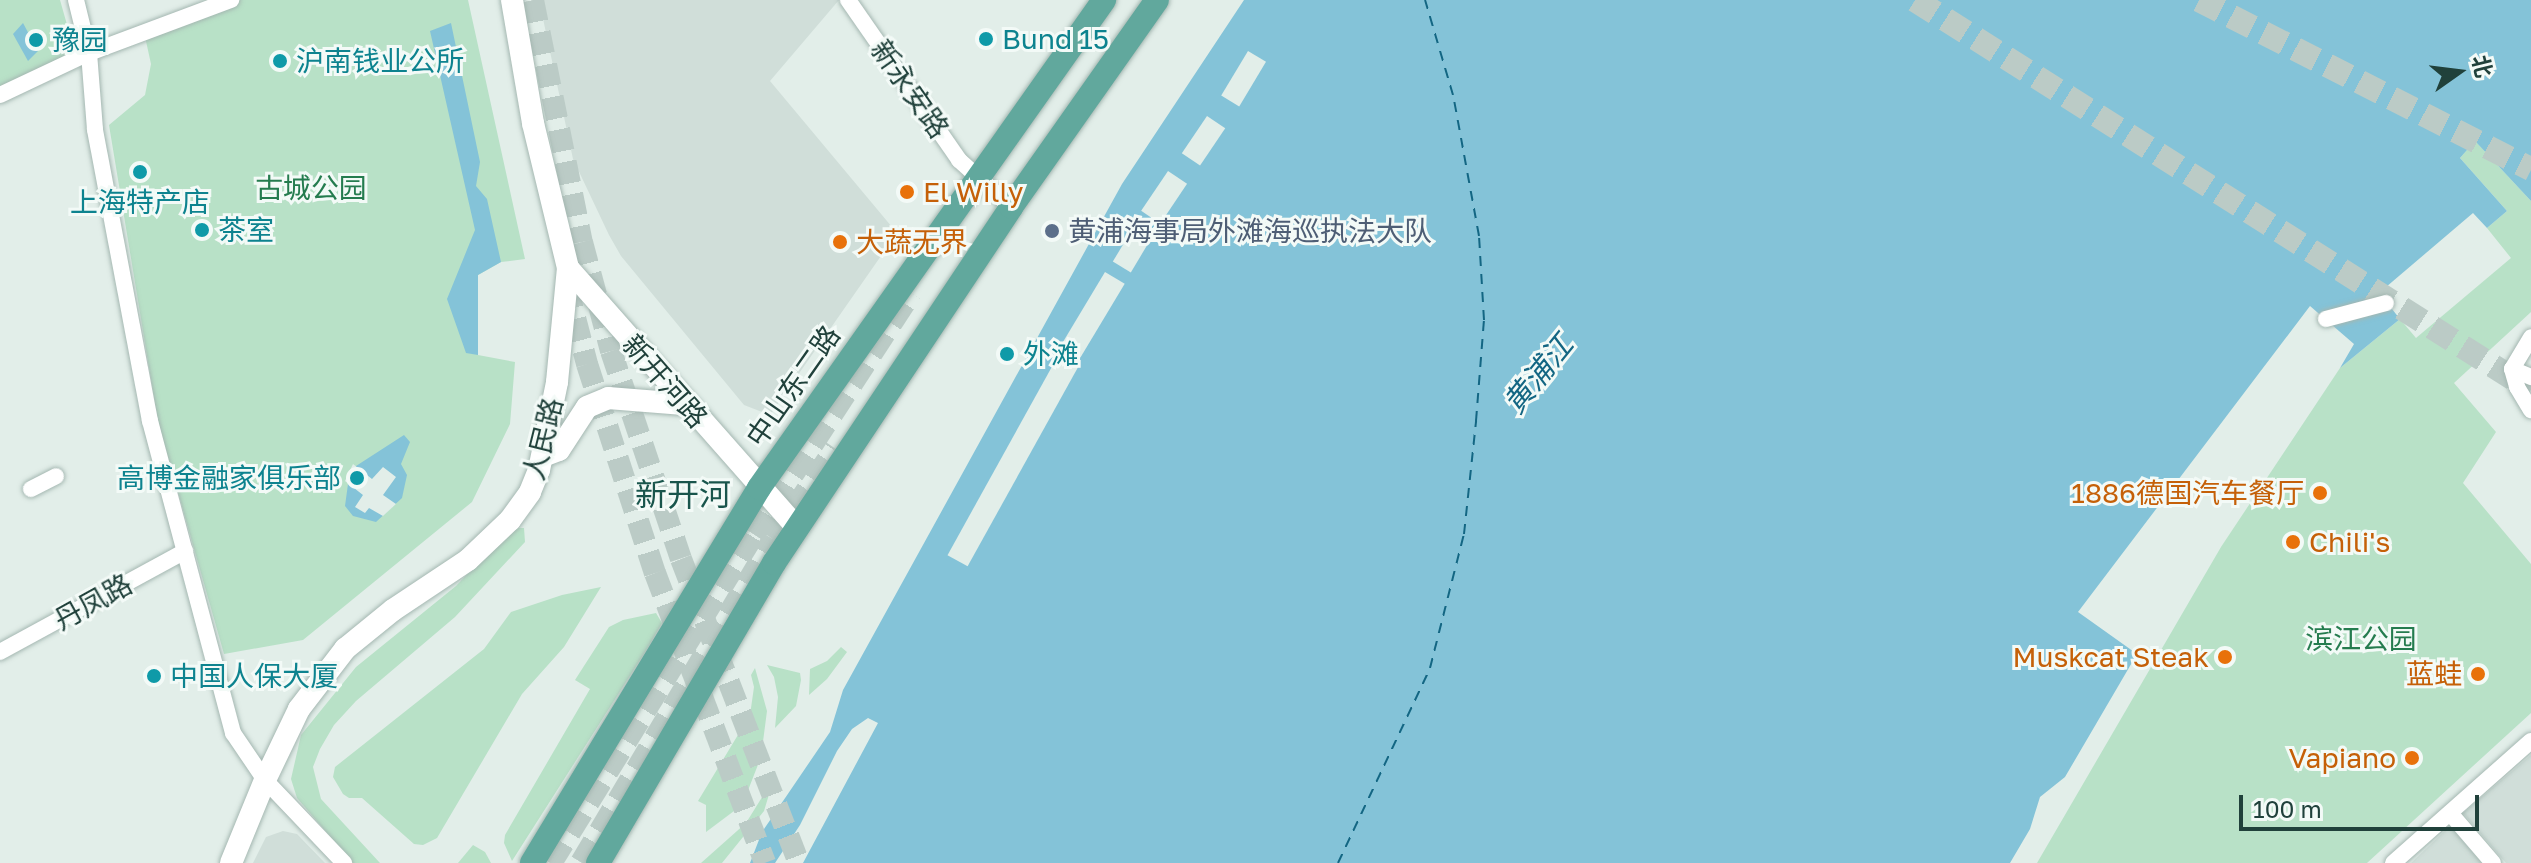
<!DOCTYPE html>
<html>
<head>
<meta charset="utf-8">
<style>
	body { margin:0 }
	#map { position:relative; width:2531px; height:863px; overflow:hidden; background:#e2eee9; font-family:"Golos Text","Noto Sans SC",sans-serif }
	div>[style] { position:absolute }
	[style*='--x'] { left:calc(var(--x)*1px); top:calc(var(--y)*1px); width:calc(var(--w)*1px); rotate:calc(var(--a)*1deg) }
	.built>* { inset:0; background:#d0ded9 }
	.green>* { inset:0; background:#b8e1c7 }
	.water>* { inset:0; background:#84c3d8 }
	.pier>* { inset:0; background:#e2eee9; transform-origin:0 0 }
	.ferry>* { height:2px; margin-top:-1px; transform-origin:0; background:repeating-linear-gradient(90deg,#136683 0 10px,transparent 0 18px) }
	.secondary-tunnel>* { height:22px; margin-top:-11px; transform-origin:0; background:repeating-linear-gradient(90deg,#bbcbc6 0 22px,transparent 0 33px) }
	.primary-tunnel>* { height:24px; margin-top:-12px; transform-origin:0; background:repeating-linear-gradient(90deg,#bbcbc6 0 24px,transparent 0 36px) }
	.highway-tunnel>* { height:24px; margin-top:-12px; transform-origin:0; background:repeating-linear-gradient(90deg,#bbcbc6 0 24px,transparent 0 36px) }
	.roads { filter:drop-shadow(0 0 2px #a4b7b1) drop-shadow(0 0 2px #a4b7b1) }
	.street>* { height:16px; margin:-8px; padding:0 8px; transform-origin:8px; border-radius:8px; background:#fff }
	.secondary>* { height:22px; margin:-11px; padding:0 11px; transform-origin:11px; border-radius:11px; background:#fff }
	.primary>* { height:24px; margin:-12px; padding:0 12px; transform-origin:12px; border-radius:12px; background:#61a89d }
	.dots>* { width:22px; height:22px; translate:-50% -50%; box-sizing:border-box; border:4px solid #f3faf7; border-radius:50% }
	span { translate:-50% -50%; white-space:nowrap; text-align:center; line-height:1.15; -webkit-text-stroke:6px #f3faf7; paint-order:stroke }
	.culture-label { font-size:28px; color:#0d838f }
	.left { translate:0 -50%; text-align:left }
	.right { translate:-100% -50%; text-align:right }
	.street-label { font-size:28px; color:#20413b }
	.park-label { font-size:28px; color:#257c4f }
	.food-label { font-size:28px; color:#c56008 }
	.service-label { font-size:28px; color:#4e5e75 }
	.water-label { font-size:30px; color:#136683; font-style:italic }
	.quarter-label { font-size:32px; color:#19554c }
	.north { position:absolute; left:2419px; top:32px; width:80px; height:80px; -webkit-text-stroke:6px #f3faf7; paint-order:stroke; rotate:76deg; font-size:22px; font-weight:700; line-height:32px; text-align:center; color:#20413b }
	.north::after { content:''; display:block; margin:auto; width:28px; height:36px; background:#20413b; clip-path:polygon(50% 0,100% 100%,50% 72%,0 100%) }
	.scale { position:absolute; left:2239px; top:795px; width:240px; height:36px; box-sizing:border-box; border:4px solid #20413b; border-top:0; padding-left:10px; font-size:24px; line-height:28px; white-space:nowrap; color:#20413b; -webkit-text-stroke:6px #f3faf7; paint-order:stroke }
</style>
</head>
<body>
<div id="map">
	<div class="built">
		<div style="clip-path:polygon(539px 0,839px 0,770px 81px,897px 233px,770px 415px,744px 405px,621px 256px,609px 235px,573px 159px)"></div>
		<div style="clip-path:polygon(2531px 755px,2531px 863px,2506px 863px,2463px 813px)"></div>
		<div style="clip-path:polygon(2450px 826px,2482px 863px,2411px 863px)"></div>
		<div style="clip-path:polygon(283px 831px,297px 834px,325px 863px,253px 863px,266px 837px)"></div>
	</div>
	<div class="green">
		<div style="clip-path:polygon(0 0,60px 0,75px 53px,0 90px)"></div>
		<div style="clip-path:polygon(231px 0,468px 0,525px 259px,501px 262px,478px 275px,478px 355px,515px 362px,510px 424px,472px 502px,303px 640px,224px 654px,158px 422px,109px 125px,145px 95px,151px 64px,144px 32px)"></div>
		<div style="clip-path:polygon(2475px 141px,2531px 201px,2531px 312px,2454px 383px,2496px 432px,2463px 483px,2531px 564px,2531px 713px,2367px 863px,2037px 863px,2221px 547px,2340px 368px,2400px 319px,2416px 338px,2511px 258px,2487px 228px,2507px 211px,2460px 158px)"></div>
		<div style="clip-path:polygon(511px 528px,524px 528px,525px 542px,455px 617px,356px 701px,334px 725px,320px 749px,313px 767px,321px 799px,380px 863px,353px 863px,297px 798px,291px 779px,301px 735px,356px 667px,456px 586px)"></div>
		<div style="clip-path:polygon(601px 587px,564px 647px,522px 694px,437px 838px,423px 845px,414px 844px,362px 798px,349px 798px,343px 794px,333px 777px,335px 767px,484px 649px,511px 612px,562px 595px)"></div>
		<div style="clip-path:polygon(656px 613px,662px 623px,647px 649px,512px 861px,504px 843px,505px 835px,590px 689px,575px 680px,609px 627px,623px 620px)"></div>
		<div style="clip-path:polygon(841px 647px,847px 652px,827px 679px,809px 695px,810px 669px,827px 661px)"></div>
		<div style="clip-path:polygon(767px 665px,800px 673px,801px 680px,796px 706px,775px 728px,778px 697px,774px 677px)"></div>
		<div style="clip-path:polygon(755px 668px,767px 711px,761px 757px,747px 793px,734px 811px,706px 832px,706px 805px,698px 801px,750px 715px,754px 687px,751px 675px)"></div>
		<div style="clip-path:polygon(774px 778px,764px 811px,722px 863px,701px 863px,746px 823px)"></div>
		<div style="clip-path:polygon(473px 845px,485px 852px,491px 863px,458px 863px)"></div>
	</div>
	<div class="water">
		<div style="clip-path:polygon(1244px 0,2531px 0,2531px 201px,2475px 141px,2460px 158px,2507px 211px,2487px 228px,2473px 213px,2379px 293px,2400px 319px,2340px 368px,2354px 344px,2310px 306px,2078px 612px,2137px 654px,2065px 777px,2040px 797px,2030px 829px,2010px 863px,750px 863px,762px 832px,830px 732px,843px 690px,1122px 184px)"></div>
		<div style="clip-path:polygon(23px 23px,38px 51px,28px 61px,13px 34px)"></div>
		<div style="clip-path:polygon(451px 23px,480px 162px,476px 186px,487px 199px,501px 262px,478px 275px,478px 355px,466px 353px,447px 299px,475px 230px,430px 31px)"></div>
		<div style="clip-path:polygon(404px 435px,410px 442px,401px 464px,407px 475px,402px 498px,376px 522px,353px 516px,345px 506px,348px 484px,356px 466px)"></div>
	</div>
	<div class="pier">
		<div style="left:1248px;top:51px;width:21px;height:52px;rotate:31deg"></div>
		<div style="left:1207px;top:116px;width:22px;height:45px;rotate:34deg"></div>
		<div style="left:1168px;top:171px;width:23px;height:48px;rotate:34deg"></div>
		<div style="left:1136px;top:223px;width:21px;height:45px;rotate:31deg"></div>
		<div style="left:1105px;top:272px;width:23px;height:86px;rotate:31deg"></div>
		<div style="left:1059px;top:354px;width:23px;height:230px;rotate:29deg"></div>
		<div style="clip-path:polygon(353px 464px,372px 479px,383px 467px,396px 477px,383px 495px,396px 504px,383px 516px,369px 508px,365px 513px,355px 507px,363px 495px,345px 481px)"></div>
		<div style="clip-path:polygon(868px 718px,878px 723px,803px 863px,775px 863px,800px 825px,837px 751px,852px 729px)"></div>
	</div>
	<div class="ferry">
		<div style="--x:1338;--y:863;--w:216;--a:-64.7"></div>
		<div style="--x:1430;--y:668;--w:138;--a:-75.8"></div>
		<div style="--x:1464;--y:534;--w:114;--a:-83.9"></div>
		<div style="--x:1476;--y:421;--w:101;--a:-85.5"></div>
		<div style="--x:1484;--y:320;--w:84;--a:-93.4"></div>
		<div style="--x:1479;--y:236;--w:143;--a:-100.4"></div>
		<div style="--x:1453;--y:95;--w:99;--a:-106.4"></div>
	</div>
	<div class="secondary-tunnel">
		<div style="--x:533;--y:0;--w:247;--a:78.6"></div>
		<div style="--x:582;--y:242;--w:113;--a:75.1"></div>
		<div style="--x:611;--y:351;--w:219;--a:71.4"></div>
		<div style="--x:681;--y:559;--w:326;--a:68.8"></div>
		<div style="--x:567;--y:287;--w:80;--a:75.4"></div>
		<div style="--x:587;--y:364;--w:220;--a:72"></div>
		<div style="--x:655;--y:573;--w:310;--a:69.2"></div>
	</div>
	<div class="primary-tunnel">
		<div style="--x:550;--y:863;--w:387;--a:-58.3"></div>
		<div style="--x:753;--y:534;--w:288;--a:-56.9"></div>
		<div style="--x:582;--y:863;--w:376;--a:-59.3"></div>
		<div style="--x:774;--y:540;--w:110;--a:-55.7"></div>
	</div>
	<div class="highway-tunnel">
		<div style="--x:1915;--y:0;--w:729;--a:32.34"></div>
		<div style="--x:2199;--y:0;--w:373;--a:27"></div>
	</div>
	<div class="roads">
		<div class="street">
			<div style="--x:76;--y:0;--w:55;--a:76.2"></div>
			<div style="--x:89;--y:53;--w:77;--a:85.5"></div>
			<div style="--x:95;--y:130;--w:296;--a:79.3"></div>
			<div style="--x:150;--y:421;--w:323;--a:75.1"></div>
			<div style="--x:233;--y:733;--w:57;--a:55.8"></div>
			<div style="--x:265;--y:780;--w:115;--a:46.4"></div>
			<div style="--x:848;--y:0;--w:195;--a:55.2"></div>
			<div style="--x:959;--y:160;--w:70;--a:42.1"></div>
			<div style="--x:0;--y:95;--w:98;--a:-25.3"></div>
			<div style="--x:89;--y:53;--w:152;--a:-20.5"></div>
			<div style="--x:2326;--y:319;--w:62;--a:-14.9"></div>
			<div style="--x:2512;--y:369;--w:19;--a:74"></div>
			<div style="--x:2517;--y:387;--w:27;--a:59"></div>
			<div style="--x:2512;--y:369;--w:37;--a:-59"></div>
			<div style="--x:2512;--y:369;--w:21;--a:23"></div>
			<div style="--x:31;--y:489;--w:28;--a:-27"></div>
			<div style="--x:0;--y:652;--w:211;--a:-28.6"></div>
			<div style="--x:2450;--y:813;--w:66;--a:49.3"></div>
			<div style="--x:2393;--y:863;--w:184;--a:-41.5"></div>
		</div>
		<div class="secondary">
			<div style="--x:568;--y:268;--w:346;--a:48.6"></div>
			<div style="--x:543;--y:456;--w:17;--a:-21"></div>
			<div style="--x:559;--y:450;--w:51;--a:-56.9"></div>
			<div style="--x:587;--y:407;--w:23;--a:-23"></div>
			<div style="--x:608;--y:398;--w:76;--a:4.5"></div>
			<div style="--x:231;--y:863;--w:90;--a:-67.7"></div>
			<div style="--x:265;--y:780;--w:79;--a:-64.4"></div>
			<div style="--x:299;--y:709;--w:76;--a:-52.5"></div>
			<div style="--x:345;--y:649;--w:62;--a:-39.1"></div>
			<div style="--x:393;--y:610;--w:90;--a:-33.7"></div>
			<div style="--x:468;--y:560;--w:58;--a:-43.6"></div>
			<div style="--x:510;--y:520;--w:34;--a:-54"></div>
			<div style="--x:530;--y:492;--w:24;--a:-68"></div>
			<div style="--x:539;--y:470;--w:90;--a:-78.4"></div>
			<div style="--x:557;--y:382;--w:115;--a:-84.5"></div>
			<div style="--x:568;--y:268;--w:149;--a:-103.6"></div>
			<div style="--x:533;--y:123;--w:125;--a:-99.7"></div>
		</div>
		<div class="primary">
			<div style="--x:532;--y:863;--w:438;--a:-58.8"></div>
			<div style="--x:759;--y:488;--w:598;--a:-54.74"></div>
			<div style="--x:598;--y:863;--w:348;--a:-59.6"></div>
			<div style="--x:774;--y:563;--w:428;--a:-56.3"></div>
			<div style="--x:1011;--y:207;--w:253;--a:-54.8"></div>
		</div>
	</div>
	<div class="dots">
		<div style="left:986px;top:39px;background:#0f9aa8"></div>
		<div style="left:36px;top:40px;background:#0f9aa8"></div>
		<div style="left:280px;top:61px;background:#0f9aa8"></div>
		<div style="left:140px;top:172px;background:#0f9aa8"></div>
		<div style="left:907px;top:192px;background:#e8710a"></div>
		<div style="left:202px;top:230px;background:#0f9aa8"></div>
		<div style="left:1052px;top:231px;background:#5c6f8a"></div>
		<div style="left:840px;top:242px;background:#e8710a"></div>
		<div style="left:1007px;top:354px;background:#0f9aa8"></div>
		<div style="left:357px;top:478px;background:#0f9aa8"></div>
		<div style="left:2320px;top:493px;background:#e8710a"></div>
		<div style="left:2293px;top:542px;background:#e8710a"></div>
		<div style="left:2225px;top:657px;background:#e8710a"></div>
		<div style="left:2478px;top:674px;background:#e8710a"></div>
		<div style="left:154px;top:676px;background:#0f9aa8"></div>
		<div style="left:2412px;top:758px;background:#e8710a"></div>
	</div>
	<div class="culture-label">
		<span class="left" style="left:1002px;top:39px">Bund 15</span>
		<span class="left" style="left:52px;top:40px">豫园</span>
		<span class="left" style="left:296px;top:61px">沪南钱业公所</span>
		<span style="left:140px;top:202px">上海特产店</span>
		<span class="left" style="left:218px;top:230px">茶室</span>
		<span class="left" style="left:1023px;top:354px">外滩</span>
		<span class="right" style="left:341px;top:478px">高博金融家俱乐部</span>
		<span class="left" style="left:170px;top:676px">中国人保大厦</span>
	</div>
	<div class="street-label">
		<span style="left:910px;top:89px;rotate:55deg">新永安路</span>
		<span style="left:665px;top:381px;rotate:49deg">新开河路</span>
		<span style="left:793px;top:386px;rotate:-55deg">中山东二路</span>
		<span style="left:543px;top:439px;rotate:-76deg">人民路</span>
		<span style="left:93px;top:602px;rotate:-29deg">丹凤路</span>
	</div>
	<div class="park-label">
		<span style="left:311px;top:188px">古城公园</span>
		<span style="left:2361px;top:639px">滨江公园</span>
	</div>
	<div class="food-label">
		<span class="left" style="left:923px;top:192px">El Willy</span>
		<span class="left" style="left:856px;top:242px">大蔬无界</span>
		<span class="right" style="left:2304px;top:493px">1886德国汽车餐厅</span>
		<span class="left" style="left:2309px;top:542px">Chili's</span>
		<span class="right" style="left:2209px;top:657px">Muskcat Steak</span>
		<span class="right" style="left:2462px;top:674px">蓝蛙</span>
		<span class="right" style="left:2396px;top:758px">Vapiano</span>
	</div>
	<div class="service-label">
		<span class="left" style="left:1068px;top:231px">黄浦海事局外滩海巡执法大队</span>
	</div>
	<div class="water-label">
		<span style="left:1538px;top:374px;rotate:-51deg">黄浦江</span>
	</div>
	<div class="quarter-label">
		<span style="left:683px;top:494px">新开河</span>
	</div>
	<div class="north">北</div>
	<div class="scale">100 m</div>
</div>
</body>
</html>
